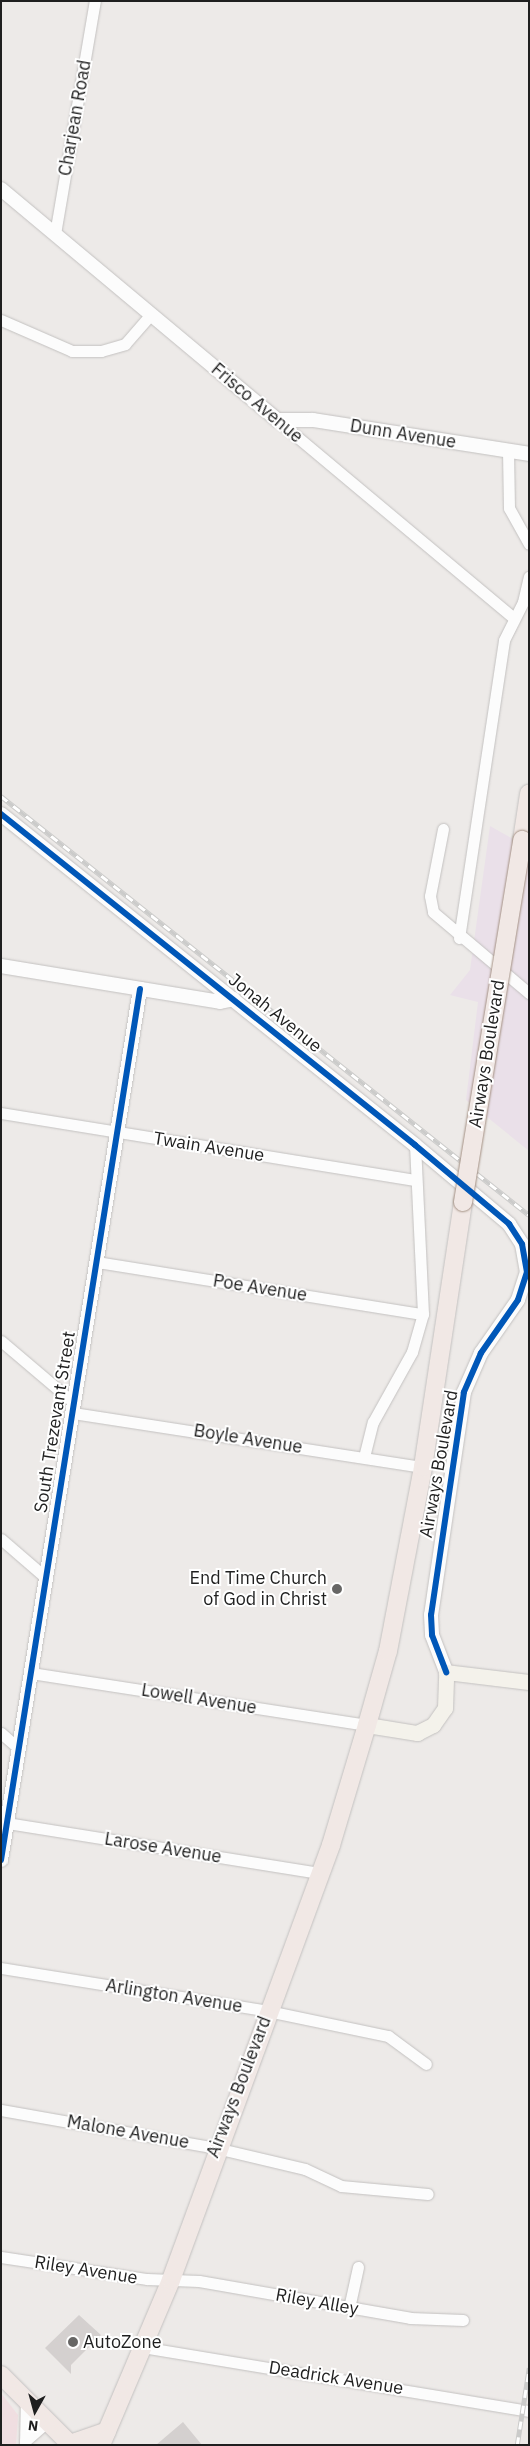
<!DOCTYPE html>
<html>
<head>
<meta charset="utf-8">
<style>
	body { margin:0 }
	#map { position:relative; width:530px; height:2446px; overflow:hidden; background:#edeae8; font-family:"IBM Plex Sans",sans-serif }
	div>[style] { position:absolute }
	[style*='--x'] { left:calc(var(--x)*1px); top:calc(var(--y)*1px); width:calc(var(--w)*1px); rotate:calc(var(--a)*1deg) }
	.commercial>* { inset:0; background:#f0dee1 }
	.industrial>* { inset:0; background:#eae0e9 }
	.building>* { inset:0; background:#d4d0cf }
	.roads { filter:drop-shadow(0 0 1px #c3c1c0) drop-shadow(0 0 1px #c3c1c0) }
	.minor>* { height:11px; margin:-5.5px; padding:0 5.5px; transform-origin:5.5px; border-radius:5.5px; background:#fcfcfc }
	.tertiary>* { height:14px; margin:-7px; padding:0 7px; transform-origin:7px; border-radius:7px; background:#fcfcfc }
	.secondary>* { height:15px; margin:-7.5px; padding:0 7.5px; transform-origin:7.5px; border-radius:7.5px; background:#f4f2eb }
	.primary>* { height:18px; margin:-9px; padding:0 9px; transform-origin:9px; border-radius:9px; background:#f1e8e5 }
	.rail>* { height:4.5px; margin-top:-2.25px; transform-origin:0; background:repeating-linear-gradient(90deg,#fff 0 8px,#cbcbca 0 16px); box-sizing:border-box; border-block:1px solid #cbcbca }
	.bridges { filter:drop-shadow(0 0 1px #a49184) drop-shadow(0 0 1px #a49184) }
	.primary-bridge>* { height:18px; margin:-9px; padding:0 9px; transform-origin:9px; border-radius:9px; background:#f1e8e5 }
	.cycleway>* { height:6px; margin:-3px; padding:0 3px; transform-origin:3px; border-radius:3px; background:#0057b8 }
	.dots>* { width:14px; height:14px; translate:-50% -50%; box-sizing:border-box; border:2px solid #fff; border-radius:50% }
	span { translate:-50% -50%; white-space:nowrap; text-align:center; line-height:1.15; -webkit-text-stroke:4px #fff; paint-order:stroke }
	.street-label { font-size:18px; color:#1f1f1f }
	.poi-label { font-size:18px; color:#1f1f1f }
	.right { translate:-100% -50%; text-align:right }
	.left { translate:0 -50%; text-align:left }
	.frame { position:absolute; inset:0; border:2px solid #1f1f1f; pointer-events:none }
	.north { position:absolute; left:10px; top:2386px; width:50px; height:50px; -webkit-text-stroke:4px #fff; paint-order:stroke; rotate:187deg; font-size:14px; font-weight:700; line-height:20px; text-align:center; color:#1f1f1f }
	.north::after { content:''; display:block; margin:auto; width:18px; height:22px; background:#1f1f1f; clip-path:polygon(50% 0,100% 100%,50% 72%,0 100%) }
</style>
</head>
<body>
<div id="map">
	<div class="commercial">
		<div style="clip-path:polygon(1px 2393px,18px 2415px,16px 2445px,1px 2445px)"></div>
	</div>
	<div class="industrial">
		<div style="clip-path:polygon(490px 826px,529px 848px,529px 1151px,466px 1100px,478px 1002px,450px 995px,470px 970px)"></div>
	</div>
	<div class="building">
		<div style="clip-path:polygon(79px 2315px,101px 2335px,71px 2365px,71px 2374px,45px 2348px)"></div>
		<div style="clip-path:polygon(183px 2422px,202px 2445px,156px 2445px)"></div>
	</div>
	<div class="roads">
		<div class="minor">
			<div style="--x:55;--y:234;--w:236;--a:-80.3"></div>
			<div style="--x:1;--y:320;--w:77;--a:23.6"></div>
			<div style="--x:72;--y:351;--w:29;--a:0"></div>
			<div style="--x:101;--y:351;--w:25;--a:-16"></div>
			<div style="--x:125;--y:344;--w:40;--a:-49"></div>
			<div style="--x:277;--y:420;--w:307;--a:39.9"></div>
			<div style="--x:508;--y:451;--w:57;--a:89"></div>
			<div style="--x:509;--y:508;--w:41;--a:60.9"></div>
			<div style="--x:443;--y:829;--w:68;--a:101"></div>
			<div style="--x:430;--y:896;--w:16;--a:79"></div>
			<div style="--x:433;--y:912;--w:126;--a:40.2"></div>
			<div style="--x:459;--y:938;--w:301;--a:-81.4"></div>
			<div style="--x:504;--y:640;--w:42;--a:-63.4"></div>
			<div style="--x:523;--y:602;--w:26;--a:-77"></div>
			<div style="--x:1;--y:1113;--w:420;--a:9.2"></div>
			<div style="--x:97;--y:1262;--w:330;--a:9.1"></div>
			<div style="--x:1;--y:1341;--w:96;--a:40.3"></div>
			<div style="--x:73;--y:1413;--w:354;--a:8.8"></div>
			<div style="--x:364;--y:1457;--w:36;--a:-76"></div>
			<div style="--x:373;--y:1422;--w:80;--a:-60.9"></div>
			<div style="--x:412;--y:1352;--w:40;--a:-74"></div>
			<div style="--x:423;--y:1314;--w:169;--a:-92.7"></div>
			<div style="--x:1;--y:1539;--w:58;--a:40.8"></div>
			<div style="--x:31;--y:1673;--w:340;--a:8.8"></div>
			<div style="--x:1;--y:1733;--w:21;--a:41"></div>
			<div style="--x:7;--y:1823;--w:317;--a:9.1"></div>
			<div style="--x:1;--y:1968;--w:270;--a:9.1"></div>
			<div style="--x:268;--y:2011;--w:123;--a:11.8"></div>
			<div style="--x:388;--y:2036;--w:47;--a:36.4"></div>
			<div style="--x:1;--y:2110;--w:218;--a:10"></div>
			<div style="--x:216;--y:2148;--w:91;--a:13.3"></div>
			<div style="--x:305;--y:2169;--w:40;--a:25"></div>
			<div style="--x:341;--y:2186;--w:87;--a:5.3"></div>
			<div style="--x:1;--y:2257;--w:148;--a:8.6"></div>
			<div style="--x:147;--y:2279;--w:52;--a:2.2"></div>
			<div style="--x:199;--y:2281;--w:214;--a:9.9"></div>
			<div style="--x:410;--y:2318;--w:53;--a:2.2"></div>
			<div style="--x:349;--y:2308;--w:42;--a:-77.6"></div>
			<div style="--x:142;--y:2347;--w:392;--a:9.4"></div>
			<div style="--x:25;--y:2441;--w:30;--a:-41"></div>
			<div style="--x:25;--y:2445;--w:46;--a:-88.8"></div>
		</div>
		<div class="tertiary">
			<div style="--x:1;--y:189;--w:360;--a:39.9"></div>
			<div style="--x:277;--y:420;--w:36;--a:0"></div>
			<div style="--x:313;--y:420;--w:219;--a:8.9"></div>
			<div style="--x:1;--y:814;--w:530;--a:38.64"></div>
			<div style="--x:415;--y:1145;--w:123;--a:40"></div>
			<div style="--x:509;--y:1224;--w:24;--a:57"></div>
			<div style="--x:522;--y:1244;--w:28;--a:80"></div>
			<div style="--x:527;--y:1272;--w:29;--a:108"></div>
			<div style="--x:518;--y:1300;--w:65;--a:124.9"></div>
			<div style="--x:481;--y:1353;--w:43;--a:113.6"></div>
			<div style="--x:464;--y:1392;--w:225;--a:98.4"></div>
			<div style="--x:431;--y:1615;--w:20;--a:87"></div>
			<div style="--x:432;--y:1635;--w:40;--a:69"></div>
			<div style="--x:1;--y:966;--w:222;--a:9.3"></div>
			<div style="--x:220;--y:1002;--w:14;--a:-12"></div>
			<div style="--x:1;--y:1860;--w:882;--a:-80.93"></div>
		</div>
		<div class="secondary">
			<div style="--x:367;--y:1725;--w:51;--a:9.1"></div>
			<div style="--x:417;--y:1733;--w:18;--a:-27"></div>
			<div style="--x:433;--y:1725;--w:21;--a:-55"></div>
			<div style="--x:445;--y:1708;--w:36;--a:-88"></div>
			<div style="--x:446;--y:1672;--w:84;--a:6.9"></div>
		</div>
		<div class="primary">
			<div style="--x:522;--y:840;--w:47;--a:-81.3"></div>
			<div style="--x:1;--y:2375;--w:99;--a:45"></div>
			<div style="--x:70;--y:2444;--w:39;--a:-19"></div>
			<div style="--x:101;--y:2445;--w:179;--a:-67"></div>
			<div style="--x:171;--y:2280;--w:463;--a:-69.8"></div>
			<div style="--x:331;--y:1845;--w:125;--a:-73.3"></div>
			<div style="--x:367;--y:1725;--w:77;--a:-74.2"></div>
			<div style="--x:388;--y:1651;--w:187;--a:-79.2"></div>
			<div style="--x:423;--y:1467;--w:268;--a:-81.4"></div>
		</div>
	</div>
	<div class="rail">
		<div style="--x:1;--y:796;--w:674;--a:38.43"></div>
		<div style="--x:517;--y:2445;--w:78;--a:-81.1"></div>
	</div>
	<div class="bridges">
		<div class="primary-bridge">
			<div style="--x:463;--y:1202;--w:367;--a:-80.7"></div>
		</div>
	</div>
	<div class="cycleway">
		<div style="--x:1;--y:814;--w:530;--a:38.64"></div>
		<div style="--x:415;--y:1145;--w:123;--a:40"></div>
		<div style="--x:509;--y:1224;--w:24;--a:57"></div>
		<div style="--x:522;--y:1244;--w:28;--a:80"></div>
		<div style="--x:527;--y:1272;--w:29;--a:108"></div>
		<div style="--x:518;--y:1300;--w:65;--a:124.9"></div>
		<div style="--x:481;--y:1353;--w:43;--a:113.6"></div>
		<div style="--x:464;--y:1392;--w:225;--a:98.4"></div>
		<div style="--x:431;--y:1615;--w:20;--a:87"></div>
		<div style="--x:432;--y:1635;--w:40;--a:69"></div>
		<div style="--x:1;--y:1860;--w:882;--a:-80.93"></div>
	</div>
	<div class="dots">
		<div style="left:337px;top:1589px;background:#676665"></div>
		<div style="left:73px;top:2342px;background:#676665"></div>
	</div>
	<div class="street-label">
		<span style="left:75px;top:118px;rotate:-80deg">Charjean Road</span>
		<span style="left:257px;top:403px;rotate:40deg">Frisco Avenue</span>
		<span style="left:403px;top:434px;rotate:9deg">Dunn Avenue</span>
		<span style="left:275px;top:1013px;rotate:39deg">Jonah Avenue</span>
		<span style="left:487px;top:1054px;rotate:-81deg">Airways Boulevard</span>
		<span style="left:209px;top:1147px;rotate:9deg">Twain Avenue</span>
		<span style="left:260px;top:1288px;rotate:9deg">Poe Avenue</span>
		<span style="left:55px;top:1422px;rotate:-81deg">South Trezevant Street</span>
		<span style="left:248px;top:1439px;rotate:9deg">Boyle Avenue</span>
		<span style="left:439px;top:1464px;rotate:-80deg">Airways Boulevard</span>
		<span style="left:199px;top:1699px;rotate:9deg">Lowell Avenue</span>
		<span style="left:163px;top:1848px;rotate:9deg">Larose Avenue</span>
		<span style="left:174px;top:1996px;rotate:9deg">Arlington Avenue</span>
		<span style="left:239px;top:2087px;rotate:-69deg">Airways Boulevard</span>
		<span style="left:128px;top:2132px;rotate:10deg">Malone Avenue</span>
		<span style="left:86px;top:2270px;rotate:9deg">Riley Avenue</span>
		<span style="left:317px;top:2302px;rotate:10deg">Riley Alley</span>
		<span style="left:336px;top:2378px;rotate:9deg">Deadrick Avenue</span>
	</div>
	<div class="poi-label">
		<span class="right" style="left:327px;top:1589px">End Time Church<br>of God in Christ</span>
		<span class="left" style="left:83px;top:2342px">AutoZone</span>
	</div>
	<div class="frame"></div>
	<div class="north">N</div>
</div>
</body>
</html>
